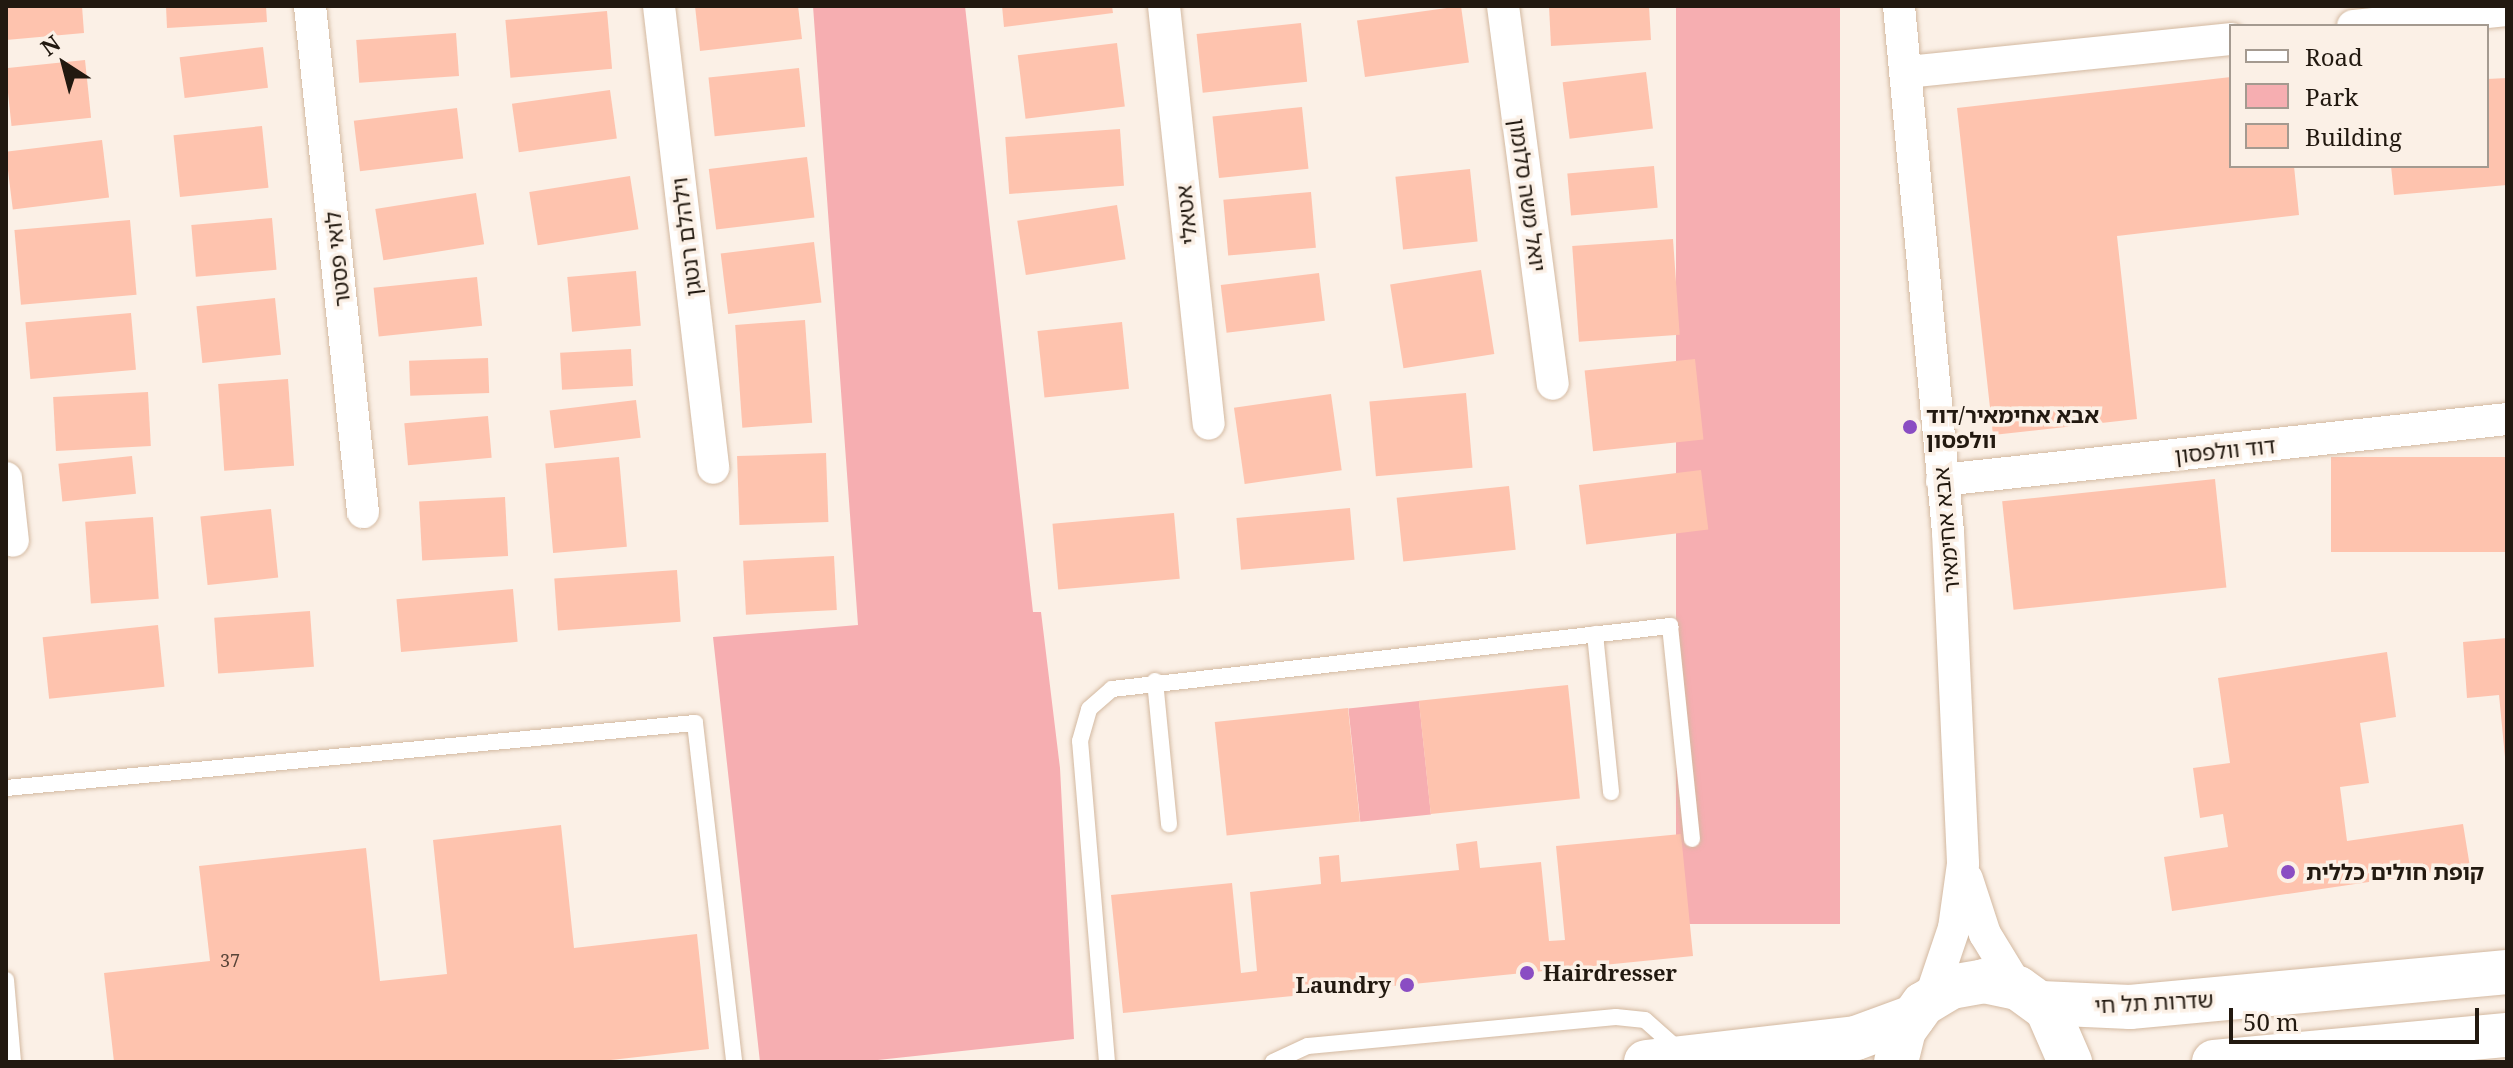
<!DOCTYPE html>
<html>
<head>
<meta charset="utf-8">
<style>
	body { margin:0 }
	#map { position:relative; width:2513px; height:1068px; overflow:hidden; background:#fbf0e6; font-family:"Noto Serif","Noto Sans Hebrew",serif }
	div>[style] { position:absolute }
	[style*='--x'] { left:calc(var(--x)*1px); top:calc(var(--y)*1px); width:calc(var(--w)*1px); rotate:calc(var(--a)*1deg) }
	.green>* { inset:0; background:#f6aeb1; transform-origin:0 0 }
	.building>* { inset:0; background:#fec3ae; transform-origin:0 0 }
	.roads { filter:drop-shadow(0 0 2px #d3b9a1) drop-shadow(0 0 2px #d3b9a1) }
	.lane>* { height:16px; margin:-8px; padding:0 8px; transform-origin:8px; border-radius:8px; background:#fff }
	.street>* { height:32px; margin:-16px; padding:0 16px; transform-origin:16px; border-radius:16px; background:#fff }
	.secondary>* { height:44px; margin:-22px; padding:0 22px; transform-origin:22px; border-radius:22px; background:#fff }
	.dots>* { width:22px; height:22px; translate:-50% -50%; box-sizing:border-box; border:4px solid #fbf0e6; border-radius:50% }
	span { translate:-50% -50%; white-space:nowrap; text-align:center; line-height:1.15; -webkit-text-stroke:7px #fbf0e6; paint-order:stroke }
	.number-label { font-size:18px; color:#594438 }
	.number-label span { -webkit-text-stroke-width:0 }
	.street-label { font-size:22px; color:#221910 }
	.poi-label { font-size:22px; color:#221910; font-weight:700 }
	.left { translate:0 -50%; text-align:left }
	.right { translate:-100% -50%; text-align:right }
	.frame { position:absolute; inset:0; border:8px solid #221910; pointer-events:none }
	.legend { position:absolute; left:2229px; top:24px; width:260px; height:144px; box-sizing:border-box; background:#fbf0e6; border:2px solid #a49a90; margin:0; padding:10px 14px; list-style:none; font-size:24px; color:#221910 }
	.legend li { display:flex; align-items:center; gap:16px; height:40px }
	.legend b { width:40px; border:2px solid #a49a90 }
	.north { position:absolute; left:24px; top:24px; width:80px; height:80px; -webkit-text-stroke:6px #fbf0e6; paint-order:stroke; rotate:324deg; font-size:22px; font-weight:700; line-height:32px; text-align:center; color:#221910 }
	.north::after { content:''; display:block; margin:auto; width:28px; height:36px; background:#221910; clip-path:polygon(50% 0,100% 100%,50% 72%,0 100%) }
	.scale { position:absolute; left:2229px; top:1008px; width:250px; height:36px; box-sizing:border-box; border:4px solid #221910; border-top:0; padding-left:10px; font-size:24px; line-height:28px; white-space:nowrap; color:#221910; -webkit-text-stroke:6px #fbf0e6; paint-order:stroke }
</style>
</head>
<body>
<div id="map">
	<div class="green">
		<div style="clip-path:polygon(813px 6px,965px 6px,1033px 612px,1041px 612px,1060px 768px,1074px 1039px,859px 1062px,760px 1062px,713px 637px,858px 625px)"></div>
		<div style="left:1676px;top:6px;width:164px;height:918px"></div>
		<div style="left:1419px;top:701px;width:114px;height:71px;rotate:84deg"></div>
	</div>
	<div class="building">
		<div style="clip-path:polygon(6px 6px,82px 6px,84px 33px,6px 40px)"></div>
		<div style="clip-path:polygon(166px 6px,266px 6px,267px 22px,167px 28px)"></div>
		<div style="clip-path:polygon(695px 6px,798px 6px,802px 39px,700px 51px)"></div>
		<div style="clip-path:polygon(1002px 6px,1112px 6px,1113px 13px,1004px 27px)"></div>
		<div style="left:1461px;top:6px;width:57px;height:105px;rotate:82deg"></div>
		<div style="clip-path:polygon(1549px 6px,1649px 6px,1651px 40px,1551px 46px)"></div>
		<div style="left:607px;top:11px;width:58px;height:102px;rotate:85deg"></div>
		<div style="left:1301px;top:23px;width:59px;height:105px;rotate:84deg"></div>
		<div style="left:456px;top:33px;width:43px;height:100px;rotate:86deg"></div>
		<div style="left:1117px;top:43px;width:64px;height:100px;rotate:83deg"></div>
		<div style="left:263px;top:47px;width:41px;height:84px;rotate:83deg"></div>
		<div style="left:85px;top:60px;width:58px;height:80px;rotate:84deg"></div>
		<div style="left:799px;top:68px;width:59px;height:91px;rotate:84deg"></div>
		<div style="left:1646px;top:72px;width:57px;height:84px;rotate:83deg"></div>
		<div style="clip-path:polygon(2231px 77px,2231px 166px,2294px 166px,2299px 215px,2117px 236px,2137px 419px,1993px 435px,1957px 108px)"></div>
		<div style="clip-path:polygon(2507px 78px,2507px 185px,2394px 195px,2391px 166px,2487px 166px,2487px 79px)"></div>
		<div style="left:610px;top:90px;width:49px;height:99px;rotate:82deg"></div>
		<div style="left:1302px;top:107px;width:62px;height:90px;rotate:84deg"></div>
		<div style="left:457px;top:108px;width:51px;height:104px;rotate:83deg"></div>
		<div style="left:262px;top:126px;width:62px;height:89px;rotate:84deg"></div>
		<div style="left:1120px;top:129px;width:57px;height:115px;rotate:86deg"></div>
		<div style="left:102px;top:140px;width:58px;height:97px;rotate:83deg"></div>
		<div style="left:807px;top:157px;width:61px;height:99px;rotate:83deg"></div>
		<div style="left:1654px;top:166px;width:42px;height:87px;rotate:85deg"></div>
		<div style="left:1470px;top:169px;width:73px;height:75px;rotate:84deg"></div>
		<div style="left:630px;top:176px;width:54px;height:102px;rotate:81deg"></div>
		<div style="left:1311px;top:192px;width:56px;height:88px;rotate:85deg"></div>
		<div style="left:476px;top:193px;width:52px;height:102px;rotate:81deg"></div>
		<div style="left:1117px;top:205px;width:55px;height:101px;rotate:81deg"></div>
		<div style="left:272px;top:218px;width:52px;height:81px;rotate:85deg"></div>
		<div style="left:130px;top:220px;width:75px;height:116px;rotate:85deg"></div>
		<div style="left:1673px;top:239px;width:96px;height:101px;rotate:86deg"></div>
		<div style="left:814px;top:242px;width:61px;height:94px;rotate:83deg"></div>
		<div style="left:1481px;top:270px;width:85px;height:92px;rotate:81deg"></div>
		<div style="left:636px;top:271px;width:55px;height:69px;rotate:85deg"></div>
		<div style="left:1319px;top:273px;width:48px;height:99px;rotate:83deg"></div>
		<div style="left:477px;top:277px;width:49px;height:104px;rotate:84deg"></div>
		<div style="left:275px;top:298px;width:57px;height:79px;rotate:84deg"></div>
		<div style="left:131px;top:313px;width:57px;height:106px;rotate:85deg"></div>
		<div style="left:805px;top:320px;width:103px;height:70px;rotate:86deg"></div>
		<div style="left:1122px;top:322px;width:67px;height:85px;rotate:84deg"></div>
		<div style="left:631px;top:349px;width:37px;height:71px;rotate:87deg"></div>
		<div style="left:488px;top:358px;width:35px;height:79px;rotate:88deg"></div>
		<div style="left:1695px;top:359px;width:81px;height:111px;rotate:84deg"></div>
		<div style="left:288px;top:379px;width:87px;height:70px;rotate:86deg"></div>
		<div style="left:148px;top:392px;width:54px;height:95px;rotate:87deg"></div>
		<div style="left:1466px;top:393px;width:75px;height:97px;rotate:85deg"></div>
		<div style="left:1331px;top:394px;width:77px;height:98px;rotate:82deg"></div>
		<div style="left:636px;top:400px;width:38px;height:87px;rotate:83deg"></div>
		<div style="left:488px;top:416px;width:42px;height:84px;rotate:85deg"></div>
		<div style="left:826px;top:453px;width:69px;height:89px;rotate:88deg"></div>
		<div style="left:132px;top:456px;width:38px;height:74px;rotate:84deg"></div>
		<div style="left:619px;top:457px;width:90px;height:74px;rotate:85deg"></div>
		<div style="left:2507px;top:457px;width:95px;height:176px;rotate:90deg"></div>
		<div style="left:1701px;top:470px;width:60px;height:123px;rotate:83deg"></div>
		<div style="left:2215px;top:479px;width:109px;height:214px;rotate:84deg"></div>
		<div style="left:1509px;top:486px;width:64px;height:113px;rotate:84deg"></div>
		<div style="left:505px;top:497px;width:59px;height:86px;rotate:87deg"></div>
		<div style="left:1350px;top:508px;width:52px;height:114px;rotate:85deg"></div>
		<div style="left:271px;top:509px;width:69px;height:71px;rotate:84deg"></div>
		<div style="left:1174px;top:513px;width:66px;height:122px;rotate:85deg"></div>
		<div style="left:153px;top:517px;width:82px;height:68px;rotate:86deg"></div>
		<div style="left:834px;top:556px;width:54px;height:91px;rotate:87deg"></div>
		<div style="left:677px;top:570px;width:52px;height:123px;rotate:86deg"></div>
		<div style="left:513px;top:589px;width:53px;height:117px;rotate:85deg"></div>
		<div style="left:310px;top:611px;width:56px;height:96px;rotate:86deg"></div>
		<div style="left:158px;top:625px;width:62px;height:116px;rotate:84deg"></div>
		<div style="clip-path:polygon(2507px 638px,2507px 757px,2505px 757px,2499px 695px,2467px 698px,2463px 642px)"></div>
		<div style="clip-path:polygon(2387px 652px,2396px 717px,2360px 723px,2369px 783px,2340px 787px,2347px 841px,2463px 824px,2470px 867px,2172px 911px,2164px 857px,2228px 847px,2223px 814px,2200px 818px,2193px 768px,2230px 763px,2218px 678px)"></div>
		<div style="left:1568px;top:685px;width:114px;height:150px;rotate:84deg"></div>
		<div style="left:1348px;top:708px;width:114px;height:134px;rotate:84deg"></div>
		<div style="clip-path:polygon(561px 825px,574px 948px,697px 934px,709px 1049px,593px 1062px,114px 1062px,104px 973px,210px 961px,199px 866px,366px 848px,380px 981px,447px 974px,433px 840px)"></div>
		<div style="clip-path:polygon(1681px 834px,1693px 956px,1123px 1013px,1111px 895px,1232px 883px,1241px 973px,1257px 971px,1250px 892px,1321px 884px,1319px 857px,1339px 855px,1341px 882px,1459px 870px,1456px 844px,1477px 841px,1480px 868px,1541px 862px,1549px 941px,1565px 940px,1556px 846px)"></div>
	</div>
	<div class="roads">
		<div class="lane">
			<div style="--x:1595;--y:634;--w:159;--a:84.2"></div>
			<div style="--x:1155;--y:681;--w:144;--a:84.4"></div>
			<div style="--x:6;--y:788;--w:692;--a:-5.39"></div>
			<div style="--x:695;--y:723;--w:341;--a:83.4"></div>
			<div style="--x:6;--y:980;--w:82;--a:85.1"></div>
			<div style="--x:1107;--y:1062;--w:322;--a:-94.8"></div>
			<div style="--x:1080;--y:741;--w:33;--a:-74"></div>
			<div style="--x:1089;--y:709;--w:30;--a:-41"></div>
			<div style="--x:1112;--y:689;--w:562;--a:-6.44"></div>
			<div style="--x:1670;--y:626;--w:214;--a:84.1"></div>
			<div style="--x:1273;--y:1062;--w:38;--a:-25"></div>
			<div style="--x:1308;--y:1046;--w:309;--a:-5.4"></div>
			<div style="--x:1616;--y:1017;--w:29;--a:6"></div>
			<div style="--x:1645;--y:1020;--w:47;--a:41.5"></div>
		</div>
		<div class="street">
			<div style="--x:310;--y:6;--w:509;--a:84.02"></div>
			<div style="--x:659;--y:6;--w:465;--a:83.3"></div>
			<div style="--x:1164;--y:6;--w:420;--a:83.9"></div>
			<div style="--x:1503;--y:6;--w:381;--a:82.5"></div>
			<div style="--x:1899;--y:6;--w:528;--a:84.68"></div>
			<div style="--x:1948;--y:532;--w:332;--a:87.4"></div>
			<div style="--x:1963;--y:864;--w:65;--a:98"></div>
			<div style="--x:1954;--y:928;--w:75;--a:108.7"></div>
			<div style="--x:2353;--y:26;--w:155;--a:-5.9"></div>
			<div style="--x:1907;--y:72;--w:326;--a:-5.8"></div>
			<div style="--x:6;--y:478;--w:63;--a:83.7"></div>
			<div style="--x:1942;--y:480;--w:568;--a:-6.16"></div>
			<div style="--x:1967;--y:879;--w:58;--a:71.9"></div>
			<div style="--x:1985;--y:934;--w:63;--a:58.6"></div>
		</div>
		<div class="secondary">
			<div style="--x:2041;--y:1003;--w:89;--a:2.6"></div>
			<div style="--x:2130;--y:1007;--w:379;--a:-5.3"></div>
			<div style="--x:1646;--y:1062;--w:211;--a:-6.5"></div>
			<div style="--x:1856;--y:1038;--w:61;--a:-20.2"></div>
			<div style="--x:1896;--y:1062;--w:33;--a:-76"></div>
			<div style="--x:1904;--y:1030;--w:32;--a:-54"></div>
			<div style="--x:1923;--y:1004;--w:33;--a:-31"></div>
			<div style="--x:1951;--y:987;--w:34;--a:-10"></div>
			<div style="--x:1984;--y:981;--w:35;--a:12"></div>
			<div style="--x:2018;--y:988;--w:36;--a:36"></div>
			<div style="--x:2047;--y:1009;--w:58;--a:66.5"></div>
			<div style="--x:2214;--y:1062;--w:294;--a:-5.3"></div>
		</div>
	</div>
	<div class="dots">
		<div style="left:1910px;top:427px;background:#8a4dc3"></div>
		<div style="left:2288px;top:872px;background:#8a4dc3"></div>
		<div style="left:1527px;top:973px;background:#8a4dc3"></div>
		<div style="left:1407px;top:985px;background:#8a4dc3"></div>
	</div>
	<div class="number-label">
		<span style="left:230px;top:960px">37</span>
	</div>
	<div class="street-label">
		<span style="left:1528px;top:195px;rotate:82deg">יואל משה סלומון</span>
		<span style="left:1186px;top:215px;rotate:-96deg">אטאלי</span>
		<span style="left:686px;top:237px;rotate:-97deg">וילהלם רנטגן</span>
		<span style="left:337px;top:259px;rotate:-96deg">לואי פסטר</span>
		<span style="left:2225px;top:450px;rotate:-6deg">דוד וולפסון</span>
		<span style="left:1946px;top:530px;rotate:-95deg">אבא אחימאיר</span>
		<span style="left:2154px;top:1002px;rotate:-3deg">שדרות תל חי</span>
	</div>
	<div class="poi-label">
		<span class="left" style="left:1926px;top:427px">אבא אחימאיר/דוד<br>וולפסון</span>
		<span class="left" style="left:2306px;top:872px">קופת חולים כללית</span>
		<span class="left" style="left:1543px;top:973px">Hairdresser</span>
		<span class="right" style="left:1391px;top:985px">Laundry</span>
	</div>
	<div class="frame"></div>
	<ul class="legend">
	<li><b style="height:10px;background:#fff"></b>Road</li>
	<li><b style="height:22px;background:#f6aeb1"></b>Park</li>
	<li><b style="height:22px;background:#fec3ae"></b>Building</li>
	</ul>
	<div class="north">N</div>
	<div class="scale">50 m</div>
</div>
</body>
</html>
